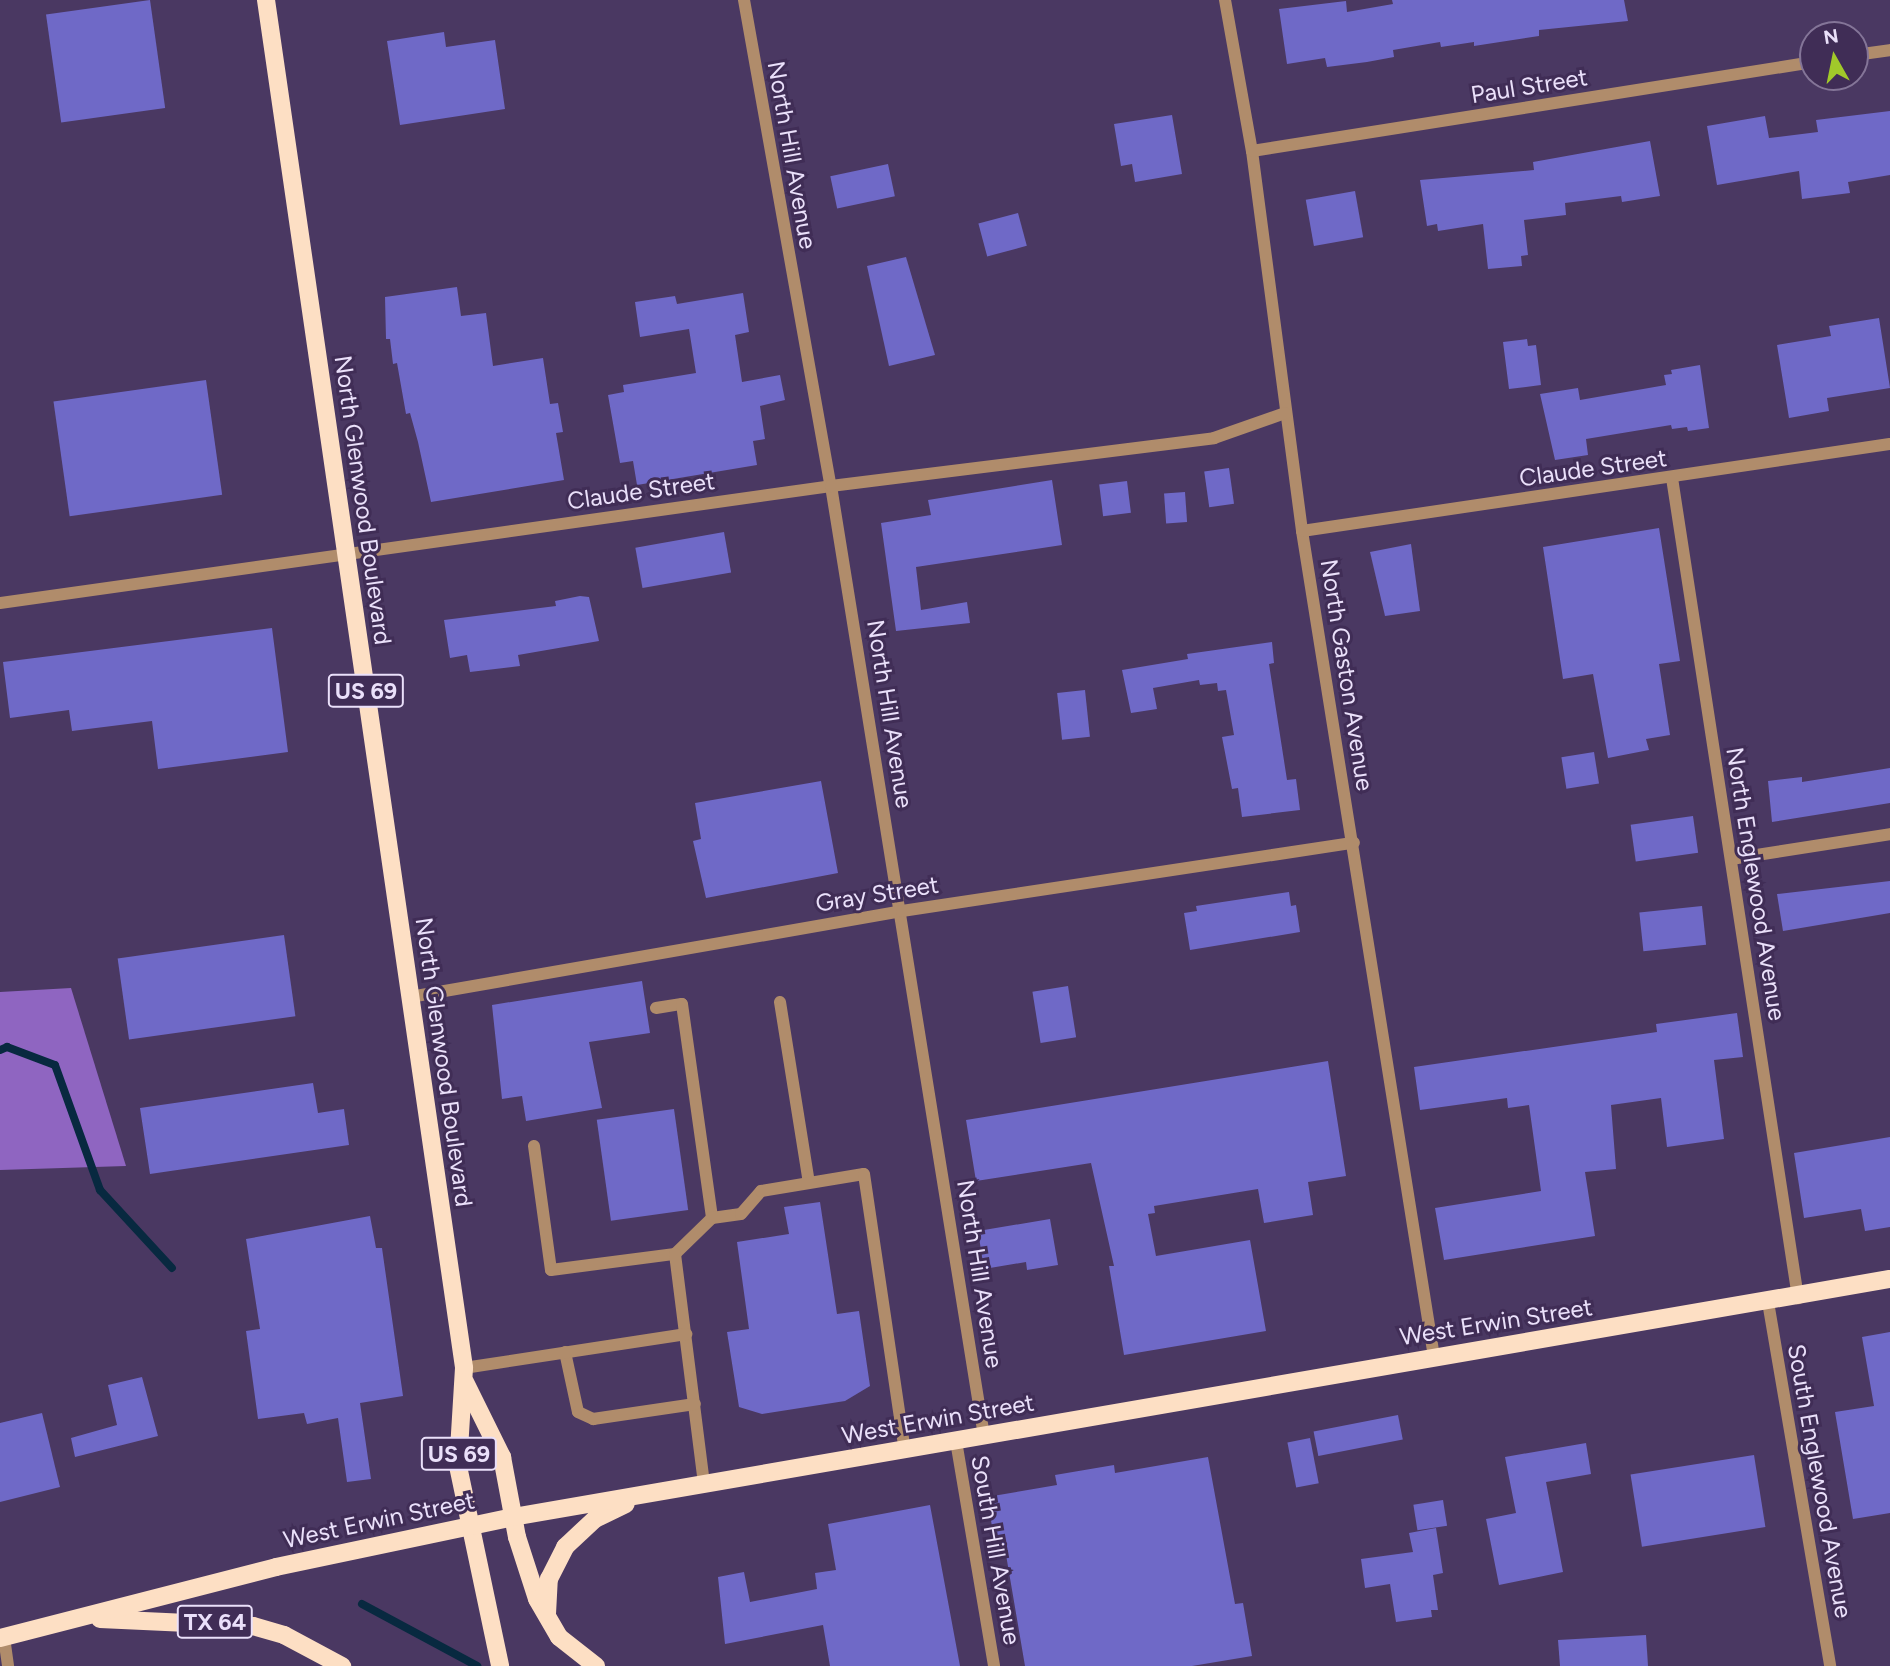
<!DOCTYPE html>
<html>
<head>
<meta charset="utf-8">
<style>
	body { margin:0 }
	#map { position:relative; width:1890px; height:1666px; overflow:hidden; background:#4a3862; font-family:Figtree,sans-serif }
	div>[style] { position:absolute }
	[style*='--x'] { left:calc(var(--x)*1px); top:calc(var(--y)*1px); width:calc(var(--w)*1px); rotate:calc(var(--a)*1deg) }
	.forest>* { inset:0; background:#8f65c1 }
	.stream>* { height:8px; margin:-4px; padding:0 4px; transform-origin:4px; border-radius:4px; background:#082940 }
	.building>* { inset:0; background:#6f69c7; transform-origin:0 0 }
	.minor>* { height:12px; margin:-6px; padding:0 6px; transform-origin:6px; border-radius:6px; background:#b08c6b }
	.major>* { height:18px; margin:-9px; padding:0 9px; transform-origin:9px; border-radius:9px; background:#fddfc4 }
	span { translate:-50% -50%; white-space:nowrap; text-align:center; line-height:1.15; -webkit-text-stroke:6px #402d56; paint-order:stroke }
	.shield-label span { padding:2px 5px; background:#402d56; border:2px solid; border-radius:5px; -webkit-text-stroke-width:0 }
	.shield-label { font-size:23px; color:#eae0fa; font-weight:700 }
	.street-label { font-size:24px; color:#eae0fa }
	.north { position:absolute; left:1799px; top:21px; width:70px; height:70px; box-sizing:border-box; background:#402d56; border:2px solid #847598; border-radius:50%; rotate:351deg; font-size:19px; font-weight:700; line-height:28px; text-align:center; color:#eae0fa }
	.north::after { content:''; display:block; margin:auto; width:24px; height:32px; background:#a1c92a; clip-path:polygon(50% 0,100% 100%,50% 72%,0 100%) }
</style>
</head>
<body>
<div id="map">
	<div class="forest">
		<div style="clip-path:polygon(71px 988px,126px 1166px,0 1170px,0 992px)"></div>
	</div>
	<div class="stream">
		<div style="--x:0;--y:1050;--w:8;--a:-23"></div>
		<div style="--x:7;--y:1047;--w:51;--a:20.6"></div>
		<div style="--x:55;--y:1065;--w:133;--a:70.2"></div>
		<div style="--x:100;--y:1190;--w:106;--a:47.3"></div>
		<div style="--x:362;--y:1604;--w:131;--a:28.3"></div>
	</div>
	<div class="building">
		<div style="left:150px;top:0;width:109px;height:105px;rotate:82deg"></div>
		<div style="clip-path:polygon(1392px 0,1624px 0,1628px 21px,1539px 30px,1539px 36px,1474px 46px,1474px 42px,1441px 47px,1440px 42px,1393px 50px,1394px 57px,1367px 62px,1327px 67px,1325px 58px,1287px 64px,1279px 9px,1346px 1px,1347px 12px,1393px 4px)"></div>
		<div style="clip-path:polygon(444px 32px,446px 47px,495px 40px,505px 109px,400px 125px,387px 41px)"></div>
		<div style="clip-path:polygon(1890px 111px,1890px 175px,1848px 182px,1850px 193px,1802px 199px,1799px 171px,1717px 185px,1707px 126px,1765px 116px,1769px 138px,1818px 132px,1816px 120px)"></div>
		<div style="clip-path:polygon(1172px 115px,1182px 174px,1135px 182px,1132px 164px,1121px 166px,1114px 124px)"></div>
		<div style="clip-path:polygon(1650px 141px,1660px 196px,1622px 202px,1621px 196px,1565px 203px,1566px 215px,1524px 220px,1528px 255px,1521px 256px,1522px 266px,1488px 269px,1483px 224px,1438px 231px,1437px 224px,1427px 226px,1420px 180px,1534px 170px,1533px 162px)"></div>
		<div style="left:888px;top:164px;width:33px;height:59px;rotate:78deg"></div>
		<div style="left:1355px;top:191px;width:47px;height:50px;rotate:80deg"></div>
		<div style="left:1018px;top:213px;width:34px;height:41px;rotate:75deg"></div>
		<div style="clip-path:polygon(906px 257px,935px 355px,889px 366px,867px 266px)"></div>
		<div style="clip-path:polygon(457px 287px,461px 316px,486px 313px,493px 366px,543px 358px,550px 404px,558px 403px,563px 432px,556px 433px,564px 480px,431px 502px,418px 442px,410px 413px,406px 414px,397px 363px,393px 364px,390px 339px,386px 339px,385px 297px)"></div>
		<div style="clip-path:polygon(743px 293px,749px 332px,735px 335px,742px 382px,780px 375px,785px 400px,760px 406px,765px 439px,753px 441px,757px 465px,637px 485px,633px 461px,620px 463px,608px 395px,624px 392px,623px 385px,696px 373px,689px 329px,640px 337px,635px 302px,675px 296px,677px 304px)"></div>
		<div style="clip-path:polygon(1879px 318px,1890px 388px,1827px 398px,1829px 411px,1789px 418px,1777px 345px,1831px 336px,1829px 326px)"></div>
		<div style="clip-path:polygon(1527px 339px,1528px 346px,1536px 345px,1541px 385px,1509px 389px,1503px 342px)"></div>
		<div style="clip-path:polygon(1700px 365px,1709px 428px,1688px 431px,1687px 427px,1672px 429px,1671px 425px,1586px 439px,1588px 455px,1555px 460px,1540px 394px,1578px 388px,1580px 400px,1666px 385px,1664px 375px,1672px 374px,1671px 370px)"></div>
		<div style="left:206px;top:380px;width:116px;height:154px;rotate:82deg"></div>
		<div style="left:1229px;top:468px;width:36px;height:25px;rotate:82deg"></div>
		<div style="clip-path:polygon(1052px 480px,1062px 545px,916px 567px,921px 610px,967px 602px,970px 623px,896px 631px,881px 523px,931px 515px,928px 500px)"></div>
		<div style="left:1127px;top:481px;width:32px;height:28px;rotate:83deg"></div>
		<div style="left:1185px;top:492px;width:30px;height:21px;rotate:86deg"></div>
		<div style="clip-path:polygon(1659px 528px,1680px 661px,1659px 664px,1670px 735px,1646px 739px,1649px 750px,1608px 758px,1593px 674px,1563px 679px,1543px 547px)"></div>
		<div style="left:724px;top:532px;width:41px;height:90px;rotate:80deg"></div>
		<div style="clip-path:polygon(1411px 544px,1420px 611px,1385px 616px,1370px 552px)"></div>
		<div style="clip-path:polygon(580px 596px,589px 597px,599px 641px,518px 655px,520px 666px,470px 672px,467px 655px,450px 658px,444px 620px,556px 606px,555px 601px)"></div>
		<div style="clip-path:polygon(272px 628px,288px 752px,158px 769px,152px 721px,72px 731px,69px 710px,10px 718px,3px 662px)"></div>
		<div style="clip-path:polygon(1272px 642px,1274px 663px,1269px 664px,1287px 780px,1296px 779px,1300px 810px,1242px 817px,1238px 788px,1232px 789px,1222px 737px,1234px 735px,1226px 690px,1218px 691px,1217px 683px,1200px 685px,1199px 680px,1153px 688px,1157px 709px,1131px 713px,1122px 670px,1188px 659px,1187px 654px)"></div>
		<div style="left:1085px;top:690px;width:47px;height:28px;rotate:84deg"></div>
		<div style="left:1594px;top:752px;width:32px;height:33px;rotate:81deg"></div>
		<div style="clip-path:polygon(1890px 768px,1890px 803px,1772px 822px,1768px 781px,1802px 777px,1802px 782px)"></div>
		<div style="clip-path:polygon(821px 781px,838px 873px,706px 898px,693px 841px,701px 839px,695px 803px)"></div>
		<div style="left:1693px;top:816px;width:37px;height:63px;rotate:82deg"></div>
		<div style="clip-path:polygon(1890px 881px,1890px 913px,1783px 931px,1777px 894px)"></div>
		<div style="clip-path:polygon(1289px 892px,1291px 906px,1296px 905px,1300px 932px,1190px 950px,1184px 913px,1197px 911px,1196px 906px)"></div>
		<div style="left:1702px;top:906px;width:39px;height:63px;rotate:84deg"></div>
		<div style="left:284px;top:935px;width:82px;height:168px;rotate:82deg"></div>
		<div style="clip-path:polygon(642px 981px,650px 1033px,589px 1042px,602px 1108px,526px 1121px,522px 1096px,502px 1099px,492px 1005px)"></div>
		<div style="left:1068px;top:986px;width:52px;height:36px;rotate:81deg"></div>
		<div style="clip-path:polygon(1737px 1013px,1743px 1057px,1714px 1060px,1724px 1139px,1667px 1147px,1661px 1098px,1611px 1105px,1616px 1169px,1585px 1172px,1595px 1236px,1444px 1260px,1435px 1208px,1541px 1191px,1529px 1105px,1508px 1108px,1507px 1098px,1420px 1110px,1414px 1067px,1657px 1032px,1656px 1024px)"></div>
		<div style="clip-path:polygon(1328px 1061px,1346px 1176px,1308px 1182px,1313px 1215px,1264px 1223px,1258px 1189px,1154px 1206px,1155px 1213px,1148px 1214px,1156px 1256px,1250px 1240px,1266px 1331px,1124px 1355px,1109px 1266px,1114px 1266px,1091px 1163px,976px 1181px,966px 1120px)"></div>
		<div style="clip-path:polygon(313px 1083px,318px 1113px,344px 1109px,349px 1145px,150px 1174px,140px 1108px)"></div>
		<div style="left:674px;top:1109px;width:102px;height:78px;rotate:82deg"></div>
		<div style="clip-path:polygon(1890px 1137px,1890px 1227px,1865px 1231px,1861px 1209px,1804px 1218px,1794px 1153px)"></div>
		<div style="clip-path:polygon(820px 1202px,837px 1314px,859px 1311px,870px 1386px,845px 1401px,762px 1414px,739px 1407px,727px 1332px,749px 1329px,737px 1242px,789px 1234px,784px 1207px)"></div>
		<div style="clip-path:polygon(370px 1216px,376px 1248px,382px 1248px,403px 1396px,360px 1403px,371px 1479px,347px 1482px,338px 1418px,307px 1424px,304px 1413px,258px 1419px,246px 1331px,260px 1329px,246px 1239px)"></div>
		<div style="clip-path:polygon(1050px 1219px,1058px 1265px,1027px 1270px,1026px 1262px,984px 1269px,978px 1231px)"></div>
		<div style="clip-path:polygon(1890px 1332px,1890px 1513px,1853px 1519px,1835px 1412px,1874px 1406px,1862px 1337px)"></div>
		<div style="clip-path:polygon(142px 1377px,158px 1436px,75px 1457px,71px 1438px,117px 1425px,108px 1385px)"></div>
		<div style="clip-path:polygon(42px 1413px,60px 1487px,0 1502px,0 1423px)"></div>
		<div style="left:1398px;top:1415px;width:25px;height:86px;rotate:79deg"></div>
		<div style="left:1310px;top:1438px;width:46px;height:23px;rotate:79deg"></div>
		<div style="clip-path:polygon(1586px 1443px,1591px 1474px,1546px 1482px,1563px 1572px,1499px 1585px,1486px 1519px,1516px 1513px,1505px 1457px)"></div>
		<div style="left:1754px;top:1455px;width:73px;height:125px;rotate:81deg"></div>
		<div style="clip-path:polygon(1208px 1457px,1235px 1604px,1243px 1603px,1252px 1656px,1192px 1666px,1025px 1666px,1004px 1543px,995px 1544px,987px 1497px,1057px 1485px,1055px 1475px,1114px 1465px,1115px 1473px)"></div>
		<div style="left:1443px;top:1500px;width:26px;height:30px;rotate:81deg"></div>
		<div style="clip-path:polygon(930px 1505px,960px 1666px,830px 1666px,823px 1625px,725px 1644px,718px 1577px,744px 1572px,750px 1602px,817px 1589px,815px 1573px,836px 1570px,828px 1524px)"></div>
		<div style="clip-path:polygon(1436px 1528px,1443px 1573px,1433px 1575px,1438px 1610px,1431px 1610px,1432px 1617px,1396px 1622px,1390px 1584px,1365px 1588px,1361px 1559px,1413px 1552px,1409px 1533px)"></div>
		<div style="clip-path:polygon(1646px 1635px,1648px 1666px,1560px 1666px,1558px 1640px)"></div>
	</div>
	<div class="minor">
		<div style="--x:744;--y:0;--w:494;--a:79.9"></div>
		<div style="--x:831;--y:486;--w:962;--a:80.85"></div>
		<div style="--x:1225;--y:0;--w:153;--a:79.9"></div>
		<div style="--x:1252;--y:151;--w:383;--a:82.5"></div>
		<div style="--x:1302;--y:531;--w:836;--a:80.92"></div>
		<div style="--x:1855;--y:55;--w:35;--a:-8"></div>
		<div style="--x:1252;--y:151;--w:568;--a:-9.01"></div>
		<div style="--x:1672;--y:478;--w:830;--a:81.26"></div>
		<div style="--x:1302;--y:531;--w:594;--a:-8.42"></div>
		<div style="--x:0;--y:603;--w:839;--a:-8.01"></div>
		<div style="--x:831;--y:486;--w:386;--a:-7.1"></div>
		<div style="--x:1214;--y:438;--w:75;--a:-19.4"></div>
		<div style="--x:1731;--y:859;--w:161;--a:-8.9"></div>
		<div style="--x:410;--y:997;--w:499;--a:-9.9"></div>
		<div style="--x:902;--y:911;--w:457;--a:-8.6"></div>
		<div style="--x:780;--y:1002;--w:183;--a:80.9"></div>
		<div style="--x:656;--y:1008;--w:26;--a:-9"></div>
		<div style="--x:682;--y:1004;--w:216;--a:82"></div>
		<div style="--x:712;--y:1218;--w:52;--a:135.8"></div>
		<div style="--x:534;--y:1146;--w:125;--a:82.2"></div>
		<div style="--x:551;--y:1270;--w:125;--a:-7.4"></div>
		<div style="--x:675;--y:1254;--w:232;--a:82.8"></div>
		<div style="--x:712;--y:1218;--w:29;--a:-8"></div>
		<div style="--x:741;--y:1214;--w:30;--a:-49"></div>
		<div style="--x:761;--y:1191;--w:104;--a:-9.4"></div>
		<div style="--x:864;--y:1174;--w:279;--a:81.6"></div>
		<div style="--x:1768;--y:1302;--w:369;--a:80.3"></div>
		<div style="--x:565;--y:1352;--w:61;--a:77.8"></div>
		<div style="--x:578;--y:1412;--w:17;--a:25"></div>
		<div style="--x:593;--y:1419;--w:103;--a:-8.4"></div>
		<div style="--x:464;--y:1368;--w:225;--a:-8.7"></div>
		<div style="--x:956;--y:1441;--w:228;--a:80.4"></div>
		<div style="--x:4;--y:1637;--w:29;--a:82"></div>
	</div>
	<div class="major">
		<div style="--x:266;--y:0;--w:1382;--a:81.76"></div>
		<div style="--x:464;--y:1368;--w:98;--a:93.5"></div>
		<div style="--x:458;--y:1466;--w:204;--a:78.1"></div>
		<div style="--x:465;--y:1382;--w:84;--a:63.7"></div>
		<div style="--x:502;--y:1457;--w:81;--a:79.4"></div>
		<div style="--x:517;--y:1537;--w:65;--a:72.1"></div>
		<div style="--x:537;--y:1599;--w:44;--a:59.9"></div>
		<div style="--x:559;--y:1637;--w:47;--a:38.1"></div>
		<div style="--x:547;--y:1614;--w:35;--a:-87"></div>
		<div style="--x:549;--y:1579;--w:36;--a:-63"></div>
		<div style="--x:565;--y:1547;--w:41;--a:-43"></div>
		<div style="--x:595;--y:1519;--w:34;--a:-26"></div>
		<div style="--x:100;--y:1619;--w:153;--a:2.6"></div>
		<div style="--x:253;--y:1626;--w:32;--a:16"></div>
		<div style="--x:284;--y:1635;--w:66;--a:28.1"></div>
		<div style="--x:0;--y:1638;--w:285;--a:-14.4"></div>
		<div style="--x:276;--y:1567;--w:242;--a:-11.9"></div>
		<div style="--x:513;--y:1517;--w:1397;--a:-9.81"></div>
	</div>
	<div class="shield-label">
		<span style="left:366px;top:691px">US 69</span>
		<span style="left:459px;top:1454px">US 69</span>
		<span style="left:215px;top:1622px">TX 64</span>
	</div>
	<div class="street-label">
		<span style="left:1529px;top:86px;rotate:-9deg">Paul Street</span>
		<span style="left:792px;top:155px;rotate:80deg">North Hill Avenue</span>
		<span style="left:1593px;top:468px;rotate:-8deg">Claude Street</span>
		<span style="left:641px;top:491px;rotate:-8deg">Claude Street</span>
		<span style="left:363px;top:500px;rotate:82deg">North Glenwood Boulevard</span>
		<span style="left:1347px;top:675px;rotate:81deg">North Gaston Avenue</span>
		<span style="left:890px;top:714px;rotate:81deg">North Hill Avenue</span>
		<span style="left:1756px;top:884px;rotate:81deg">North Englewood Avenue</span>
		<span style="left:877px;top:894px;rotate:-9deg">Gray Street</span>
		<span style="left:444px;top:1062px;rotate:82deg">North Glenwood Boulevard</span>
		<span style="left:980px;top:1274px;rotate:81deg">North Hill Avenue</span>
		<span style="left:1496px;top:1322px;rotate:-9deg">West Erwin Street</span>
		<span style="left:938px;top:1419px;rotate:-10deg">West Erwin Street</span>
		<span style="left:1820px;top:1481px;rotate:80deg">South Englewood Avenue</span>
		<span style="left:379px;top:1520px;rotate:-12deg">West Erwin Street</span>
		<span style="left:996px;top:1550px;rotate:80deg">South Hill Avenue</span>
	</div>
	<div class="north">N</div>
</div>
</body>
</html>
